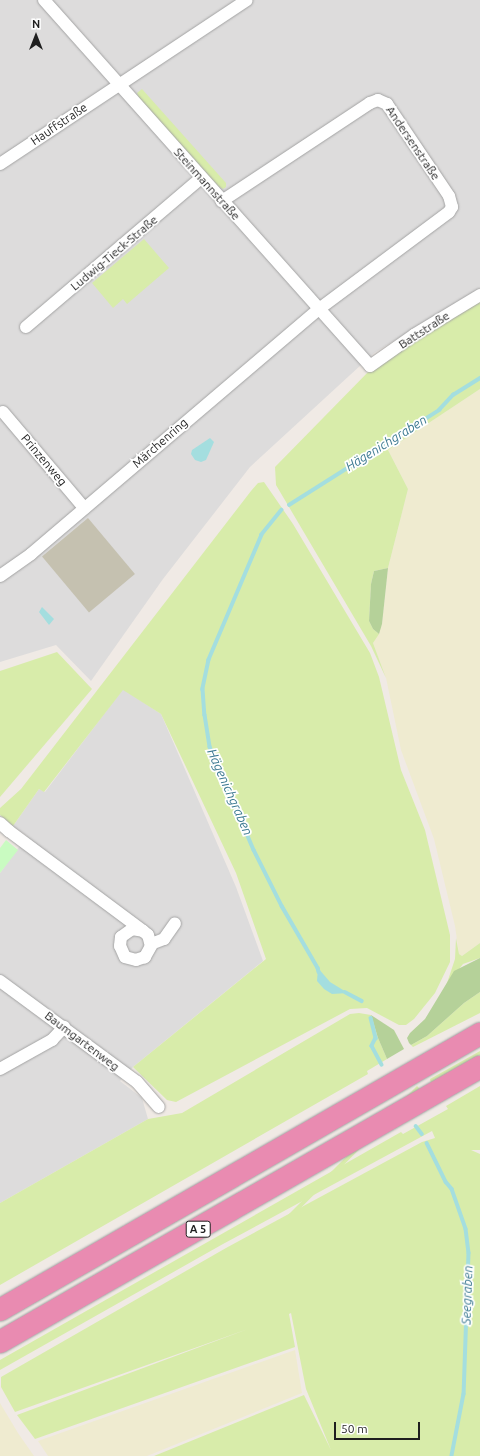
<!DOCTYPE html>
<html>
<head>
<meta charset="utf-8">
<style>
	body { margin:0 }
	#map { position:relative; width:480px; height:1456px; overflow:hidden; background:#f0eae5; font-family:Ubuntu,sans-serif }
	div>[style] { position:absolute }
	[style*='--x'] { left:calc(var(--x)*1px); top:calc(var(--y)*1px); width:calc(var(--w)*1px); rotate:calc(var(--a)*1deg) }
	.residential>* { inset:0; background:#dddcdc }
	.construction>* { inset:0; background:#c5c1b0; transform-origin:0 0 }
	.farmland>* { inset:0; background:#efebd0 }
	.grass>* { inset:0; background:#d8ecaa; transform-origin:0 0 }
	.forest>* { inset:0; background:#b5d199 }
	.park>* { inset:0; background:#c9fbc1 }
	.water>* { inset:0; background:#a4dedf }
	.stream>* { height:3.5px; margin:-1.75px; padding:0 1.75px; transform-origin:1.75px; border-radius:1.75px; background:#a4dedf }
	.roads { filter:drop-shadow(0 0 1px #a3a3a3) drop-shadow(0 0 1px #a3a3a3) }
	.street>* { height:12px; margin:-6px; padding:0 6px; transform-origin:6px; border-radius:6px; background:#fff }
	.highway>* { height:22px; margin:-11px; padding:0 11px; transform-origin:11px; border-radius:11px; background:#e98bb1 }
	span { translate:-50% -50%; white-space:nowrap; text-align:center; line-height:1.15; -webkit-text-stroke:3.5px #fff; paint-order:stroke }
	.shield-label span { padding:1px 3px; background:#fff; border:1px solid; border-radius:3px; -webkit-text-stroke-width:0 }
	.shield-label { font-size:11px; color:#1f1f1f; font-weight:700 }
	.street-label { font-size:12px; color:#1f1f1f }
	.water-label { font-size:13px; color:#3d7a92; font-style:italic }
	.north { position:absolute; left:16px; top:16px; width:40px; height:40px; -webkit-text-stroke:3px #fff; paint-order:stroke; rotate:0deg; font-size:11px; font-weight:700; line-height:16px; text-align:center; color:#1f1f1f }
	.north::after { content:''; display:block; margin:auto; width:14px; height:18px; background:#1f1f1f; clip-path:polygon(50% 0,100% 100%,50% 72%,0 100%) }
	.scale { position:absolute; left:334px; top:1422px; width:86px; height:18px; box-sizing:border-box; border:2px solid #1f1f1f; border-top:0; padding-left:5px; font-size:12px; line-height:14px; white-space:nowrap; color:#1f1f1f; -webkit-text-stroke:3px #fff; paint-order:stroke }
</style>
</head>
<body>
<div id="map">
	<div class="residential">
		<div style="clip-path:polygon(0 0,480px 0,480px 288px,374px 353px,250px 467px,163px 579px,91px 681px,56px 645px,0 662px)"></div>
		<div style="clip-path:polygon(123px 689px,161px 714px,236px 887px,263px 961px,133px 1067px,120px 1081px,142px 1098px,148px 1119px,0 1203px,0 873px,27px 836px,13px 826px,39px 789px,45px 792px)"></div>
	</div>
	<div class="construction">
		<div style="left:88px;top:518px;width:73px;height:60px;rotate:50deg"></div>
	</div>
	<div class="farmland">
		<div style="clip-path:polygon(480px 389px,480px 943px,462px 956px,459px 954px,455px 926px,434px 839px,401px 750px,386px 678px,373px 643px,382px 624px,388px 568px,408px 489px,388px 450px)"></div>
		<div style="clip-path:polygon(295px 1350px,302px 1393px,147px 1456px,48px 1456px,38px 1441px)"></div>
		<div style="clip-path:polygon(0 1403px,18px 1433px,34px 1456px,0 1456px)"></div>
	</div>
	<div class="grass">
		<div style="clip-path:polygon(142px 89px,226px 183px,226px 187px,223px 189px,218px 186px,139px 98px,137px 93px)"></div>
		<div style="clip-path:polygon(144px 239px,169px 268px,127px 304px,123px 299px,113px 308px,92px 283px)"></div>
		<div style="clip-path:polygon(480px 301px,480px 389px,388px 450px,408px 489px,388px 568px,374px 571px,371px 584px,369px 621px,373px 629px,379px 634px,373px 643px,386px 678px,371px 646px,276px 485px,275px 467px,371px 369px)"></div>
		<div style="clip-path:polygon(264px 482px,293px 524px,370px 653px,379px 677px,401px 770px,425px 830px,450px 935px,450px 962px,435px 993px,414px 1019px,406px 1025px,399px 1025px,367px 1008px,350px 1009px,176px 1102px,167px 1100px,133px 1067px,266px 959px,236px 873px,161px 714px,123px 690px,44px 792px,39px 789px,13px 826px,0 815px,0 808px,21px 789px,251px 491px,258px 483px)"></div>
		<div style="clip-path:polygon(57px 652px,92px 689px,0 797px,0 671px)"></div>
		<div style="clip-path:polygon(456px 938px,459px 954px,462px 956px,480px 943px,480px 958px,463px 964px,446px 986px,455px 959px)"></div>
		<div style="clip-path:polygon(480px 992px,480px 1013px,413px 1047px,411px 1045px,427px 1036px,464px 1003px)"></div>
		<div style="clip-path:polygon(359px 1013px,371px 1015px,378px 1038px,387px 1059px,367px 1071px,368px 1074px,0 1285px,0 1203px,148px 1119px,182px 1113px,350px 1014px)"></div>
		<div style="clip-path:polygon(480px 1051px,480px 1055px,431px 1083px,430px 1079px)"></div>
		<div style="left:417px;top:1086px;width:4px;height:377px;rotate:45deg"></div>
		<div style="clip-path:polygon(480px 1086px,480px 1150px,471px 1150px,480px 1154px,480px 1456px,154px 1456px,304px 1395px,331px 1450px,306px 1389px,291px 1313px,289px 1314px,295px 1347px,35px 1439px,17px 1415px,248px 1329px,15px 1412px,1px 1387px,1px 1377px,226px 1248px,422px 1142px,435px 1138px,432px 1131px,223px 1244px,0 1370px,0 1360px,401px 1132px,403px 1134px,448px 1109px,446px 1106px)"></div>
	</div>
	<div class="forest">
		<div style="clip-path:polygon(388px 568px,382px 624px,379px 634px,373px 629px,369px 621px,371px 584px,374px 571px)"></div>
		<div style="clip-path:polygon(480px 958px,480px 992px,464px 1003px,427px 1036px,411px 1045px,409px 1043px,407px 1038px,410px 1033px,425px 1019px,454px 971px)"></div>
		<div style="clip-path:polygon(371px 1015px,394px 1030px,404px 1049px,387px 1059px,378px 1038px)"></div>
	</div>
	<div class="park">
		<div style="clip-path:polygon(6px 840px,18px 850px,0 873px,0 848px)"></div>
	</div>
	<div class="water">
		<div style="clip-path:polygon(210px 438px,214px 442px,206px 460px,201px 462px,195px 460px,191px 454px,192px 450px)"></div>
		<div style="clip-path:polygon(42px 607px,54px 619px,49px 625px,39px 612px)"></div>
		<div style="clip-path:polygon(318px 968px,330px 982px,348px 993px,332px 994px,324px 989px,317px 981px)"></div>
	</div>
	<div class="stream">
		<div style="--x:289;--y:505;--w:178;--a:-32.3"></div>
		<div style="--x:439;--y:410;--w:21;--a:-47"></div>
		<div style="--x:453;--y:395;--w:32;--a:-32"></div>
		<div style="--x:282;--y:510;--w:32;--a:129"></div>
		<div style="--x:262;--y:535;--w:136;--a:113"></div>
		<div style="--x:209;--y:660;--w:30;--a:102"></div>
		<div style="--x:203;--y:689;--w:26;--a:86"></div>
		<div style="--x:205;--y:715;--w:32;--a:81"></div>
		<div style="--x:210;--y:747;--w:112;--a:66.9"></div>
		<div style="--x:254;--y:850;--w:63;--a:63.4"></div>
		<div style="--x:282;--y:906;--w:72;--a:59.9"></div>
		<div style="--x:318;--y:968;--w:4;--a:76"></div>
		<div style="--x:345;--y:992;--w:19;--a:28"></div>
		<div style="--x:371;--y:1018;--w:21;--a:76"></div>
		<div style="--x:376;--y:1038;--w:9;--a:117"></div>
		<div style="--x:372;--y:1046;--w:21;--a:62"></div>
		<div style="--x:416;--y:1126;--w:10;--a:53"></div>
		<div style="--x:427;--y:1143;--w:43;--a:64"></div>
		<div style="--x:446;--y:1182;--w:9;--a:49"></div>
		<div style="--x:452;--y:1189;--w:42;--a:70.7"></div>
		<div style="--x:466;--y:1229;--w:24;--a:83"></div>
		<div style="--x:469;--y:1253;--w:141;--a:92"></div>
		<div style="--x:464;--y:1394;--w:63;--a:101"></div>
	</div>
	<div class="roads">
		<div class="street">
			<div style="--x:44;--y:0;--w:490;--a:48.3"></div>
			<div style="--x:370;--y:366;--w:54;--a:-35.2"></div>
			<div style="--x:414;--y:335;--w:77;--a:-31.2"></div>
			<div style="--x:0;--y:164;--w:296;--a:-33.6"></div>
			<div style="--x:26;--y:327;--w:230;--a:-40.4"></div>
			<div style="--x:3;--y:412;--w:126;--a:49.8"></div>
			<div style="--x:0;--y:576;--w:38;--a:-35"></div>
			<div style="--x:31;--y:554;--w:378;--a:-40.4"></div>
			<div style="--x:319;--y:309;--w:162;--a:-36.7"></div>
			<div style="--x:449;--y:212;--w:6;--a:-59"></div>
			<div style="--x:452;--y:207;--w:11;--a:-105"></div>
			<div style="--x:449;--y:196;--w:111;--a:-124"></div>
			<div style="--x:387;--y:104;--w:10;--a:-156"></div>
			<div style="--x:378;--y:100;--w:9;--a:159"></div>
			<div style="--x:370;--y:103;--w:178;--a:146.5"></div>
			<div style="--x:0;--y:823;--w:12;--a:42"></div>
			<div style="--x:9;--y:831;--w:167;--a:36.7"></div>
			<div style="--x:143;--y:931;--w:6;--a:39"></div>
			<div style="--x:148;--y:935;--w:11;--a:75"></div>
			<div style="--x:151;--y:946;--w:13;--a:119"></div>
			<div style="--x:145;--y:957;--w:9;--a:162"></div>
			<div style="--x:136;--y:960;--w:11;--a:-165"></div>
			<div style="--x:125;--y:957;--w:12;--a:-114"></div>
			<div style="--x:120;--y:946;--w:9;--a:-84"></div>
			<div style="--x:121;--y:937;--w:14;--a:-36"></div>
			<div style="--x:132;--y:929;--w:11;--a:10"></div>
			<div style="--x:151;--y:944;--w:14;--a:-21"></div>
			<div style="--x:164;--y:939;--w:19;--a:-55"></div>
			<div style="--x:0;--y:981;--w:170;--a:36.4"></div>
			<div style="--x:137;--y:1082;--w:33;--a:49"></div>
			<div style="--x:0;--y:1069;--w:60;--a:-29.1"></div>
			<div style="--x:52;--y:1040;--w:18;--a:-47"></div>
		</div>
		<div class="highway">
			<div style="--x:0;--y:1310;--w:554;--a:-29.9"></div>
			<div style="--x:0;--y:1342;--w:553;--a:-29.81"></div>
		</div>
	</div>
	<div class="shield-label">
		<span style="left:198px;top:1229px">A 5</span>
	</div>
	<div class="street-label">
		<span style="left:59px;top:124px;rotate:-34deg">Hauffstraße</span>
		<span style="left:413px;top:143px;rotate:56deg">Andersenstraße</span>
		<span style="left:207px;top:184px;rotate:48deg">Steinmannstraße</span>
		<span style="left:114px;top:253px;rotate:-40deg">Ludwig-Tieck-Straße</span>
		<span style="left:424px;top:330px;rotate:-33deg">Battstraße</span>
		<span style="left:160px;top:443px;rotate:-41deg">Märchenring</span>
		<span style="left:44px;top:460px;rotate:50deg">Prinzenweg</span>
		<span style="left:82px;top:1041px;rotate:37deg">Baumgartenweg</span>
	</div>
	<div class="water-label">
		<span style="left:386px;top:443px;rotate:-32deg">Hägenichgraben</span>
		<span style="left:230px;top:792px;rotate:66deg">Hägenichgraben</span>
		<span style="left:467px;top:1295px;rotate:-88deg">Seegraben</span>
	</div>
	<div class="north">N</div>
	<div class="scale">50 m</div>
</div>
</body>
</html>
